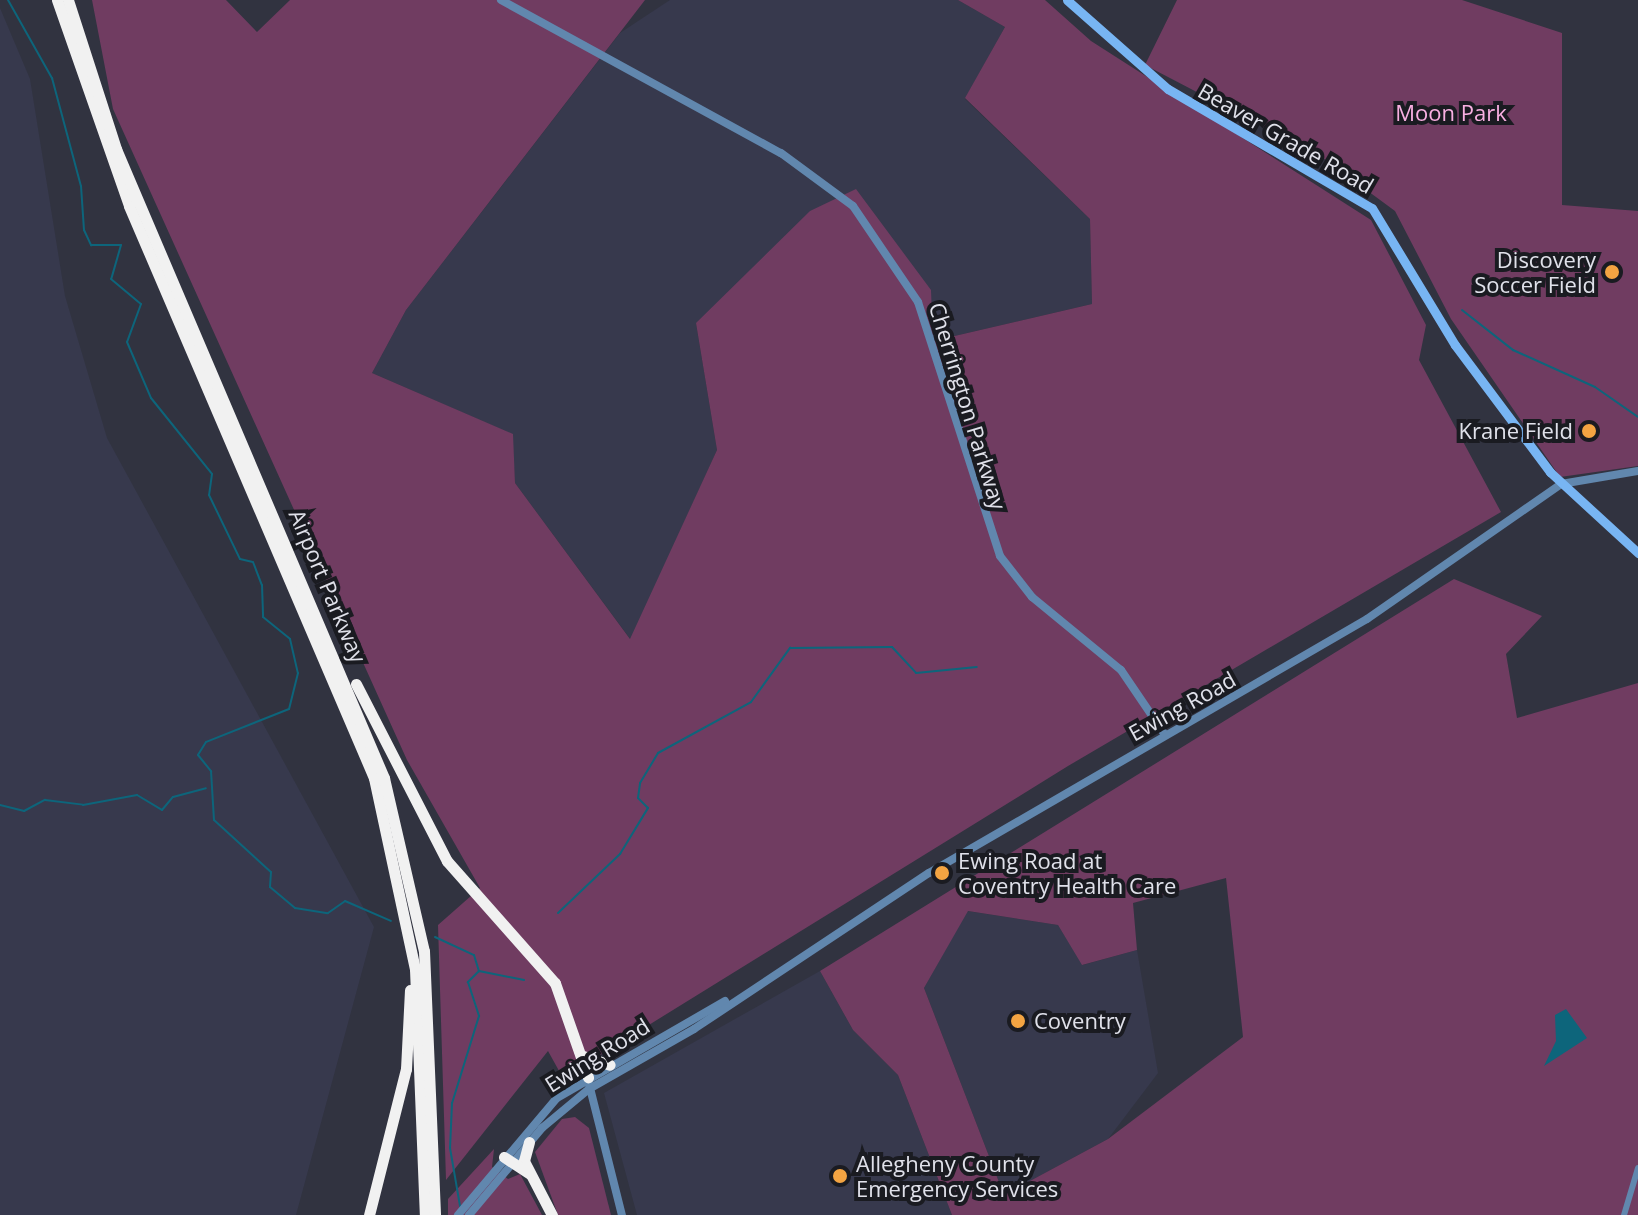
<!DOCTYPE html>
<html>
<head>
<meta charset="utf-8">
<style>
	body { margin:0 }
	#map { position:relative; width:1638px; height:1215px; overflow:hidden; background:#313340; font-family:"Open Sans",sans-serif }
	div>[style] { position:absolute }
	[style*='--x'] { left:calc(var(--x)*1px); top:calc(var(--y)*1px); width:calc(var(--w)*1px); rotate:calc(var(--a)*1deg) }
	.built>* { inset:0; background:#37394d }
	.green>* { inset:0; background:#703c61 }
	.water>* { inset:0; background:#0d657b }
	.stream>* { height:2px; margin:-1px; padding:0 1px; transform-origin:1px; border-radius:1px; background:#0d657b }
	.minor>* { height:6px; margin:-3px; padding:0 3px; transform-origin:3px; border-radius:3px; background:#6187ae }
	.tertiary>* { height:8px; margin:-4px; padding:0 4px; transform-origin:4px; border-radius:4px; background:#6187ae }
	.secondary>* { height:9px; margin:-4.5px; padding:0 4.5px; transform-origin:4.5px; border-radius:4.5px; background:#78b5f3 }
	.motorway>* { height:11px; margin:-5.5px; padding:0 5.5px; transform-origin:5.5px; border-radius:5.5px; background:#f1f1f1 }
	.dots>* { width:22px; height:22px; translate:-50% -50%; box-sizing:border-box; border:4px solid #1a1b21; border-radius:50% }
	span { translate:-50% -50%; white-space:nowrap; text-align:center; line-height:1.15; -webkit-text-stroke:8px #1a1b21; paint-order:stroke }
	.park-label { font-size:22px; color:#f8afe1 }
	.street-label { font-size:22px; color:#e0e1ea }
	.poi-label { font-size:22px; color:#e0e1ea }
	.right { translate:-100% -50%; text-align:right }
	.left { translate:0 -50%; text-align:left }
</style>
</head>
<body>
<div id="map">
	<div class="built">
		<div style="clip-path:polygon(670px 0,958px 0,1005px 27px,965px 99px,1090px 219px,1092px 304px,933px 341px,696px 323px,717px 450px,631px 640px,515px 483px,512px 434px,372px 373px,406px 310px,620px 33px)"></div>
		<div style="clip-path:polygon(0 8px,30px 79px,65px 296px,107px 438px,374px 927px,296px 1215px,0 1215px)"></div>
		<div style="clip-path:polygon(967px 911px,1058px 925px,1083px 965px,1137px 950px,1158px 1073px,1108px 1139px,1004px 1195px,924px 988px)"></div>
		<div style="clip-path:polygon(820px 971px,853px 1030px,898px 1075px,952px 1215px,637px 1215px,604px 1093px)"></div>
	</div>
	<div class="green">
		<div style="clip-path:polygon(92px 0,226px 0,257px 32px,290px 0,645px 0,406px 310px,372px 373px,513px 434px,515px 483px,630px 639px,717px 450px,696px 323px,810px 211px,856px 189px,931px 290px,933px 341px,1092px 304px,1090px 219px,965px 98px,1005px 27px,958px 0,1045px 0,1091px 41px,1371px 220px,1426px 325px,1419px 360px,1501px 512px,1068px 766px,563px 1078px,548px 1051px,446px 1180px,438px 925px,480px 888px,407px 760px,113px 109px)"></div>
		<div style="clip-path:polygon(1177px 0,1462px 0,1562px 33px,1562px 205px,1638px 211px,1638px 466px,1560px 477px,1451px 319px,1395px 211px,1323px 158px,1145px 65px)"></div>
		<div style="clip-path:polygon(evenodd,1454px 579px,1542px 616px,1506px 654px,1517px 718px,1638px 683px,1638px 1215px,952px 1215px,898px 1075px,853px 1030px,820px 971px,1454px 579px,1226px 878px,1243px 1037px,1108px 1139px,1004px 1195px,924px 988px,968px 911px,1058px 925px,1082px 965px,1137px 950px,1133px 903px,1226px 878px)"></div>
		<div style="clip-path:polygon(562px 1119px,575px 1117px,589px 1128px,611px 1215px,558px 1215px,535px 1152px)"></div>
		<div style="clip-path:polygon(494px 1149px,492px 1167px,508px 1179px,520px 1174px,542px 1215px,448px 1215px,448px 1199px)"></div>
	</div>
	<div class="water">
		<div style="clip-path:polygon(1566px 1009px,1587px 1038px,1544px 1066px,1556px 1041px,1555px 1015px)"></div>
	</div>
	<div class="stream">
		<div style="--x:8;--y:0;--w:90;--a:60.6"></div>
		<div style="--x:52;--y:78;--w:112;--a:75"></div>
		<div style="--x:81;--y:186;--w:44;--a:86.1"></div>
		<div style="--x:84;--y:230;--w:17;--a:65"></div>
		<div style="--x:91;--y:245;--w:30;--a:0"></div>
		<div style="--x:121;--y:245;--w:35;--a:106"></div>
		<div style="--x:111;--y:279;--w:39;--a:40"></div>
		<div style="--x:141;--y:304;--w:40;--a:110.2"></div>
		<div style="--x:127;--y:342;--w:61;--a:66.8"></div>
		<div style="--x:151;--y:398;--w:97;--a:51.2"></div>
		<div style="--x:212;--y:474;--w:21;--a:98"></div>
		<div style="--x:209;--y:495;--w:71;--a:64.2"></div>
		<div style="--x:240;--y:559;--w:13;--a:13"></div>
		<div style="--x:253;--y:562;--w:25;--a:69"></div>
		<div style="--x:262;--y:585;--w:32;--a:88"></div>
		<div style="--x:263;--y:617;--w:35;--a:39"></div>
		<div style="--x:290;--y:639;--w:35;--a:77"></div>
		<div style="--x:298;--y:673;--w:37;--a:104"></div>
		<div style="--x:289;--y:709;--w:89;--a:158.3"></div>
		<div style="--x:206;--y:742;--w:15;--a:122"></div>
		<div style="--x:198;--y:755;--w:21;--a:51"></div>
		<div style="--x:211;--y:771;--w:49;--a:86.5"></div>
		<div style="--x:214;--y:820;--w:77;--a:42.4"></div>
		<div style="--x:271;--y:872;--w:15;--a:94"></div>
		<div style="--x:270;--y:887;--w:33;--a:40"></div>
		<div style="--x:295;--y:908;--w:33;--a:9"></div>
		<div style="--x:328;--y:913;--w:21;--a:-35"></div>
		<div style="--x:345;--y:901;--w:50;--a:23.5"></div>
		<div style="--x:1462;--y:310;--w:65;--a:38.1"></div>
		<div style="--x:1513;--y:350;--w:90;--a:24.3"></div>
		<div style="--x:1595;--y:387;--w:52;--a:34.9"></div>
		<div style="--x:0;--y:805;--w:25;--a:14"></div>
		<div style="--x:24;--y:811;--w:24;--a:-28"></div>
		<div style="--x:45;--y:800;--w:38;--a:7"></div>
		<div style="--x:83;--y:805;--w:55;--a:-10.5"></div>
		<div style="--x:137;--y:795;--w:29;--a:31"></div>
		<div style="--x:162;--y:810;--w:17;--a:-50"></div>
		<div style="--x:173;--y:797;--w:34;--a:-15"></div>
		<div style="--x:558;--y:913;--w:86;--a:-43.6"></div>
		<div style="--x:620;--y:854;--w:54;--a:-58.7"></div>
		<div style="--x:648;--y:808;--w:14;--a:-135"></div>
		<div style="--x:638;--y:798;--w:15;--a:-82"></div>
		<div style="--x:640;--y:783;--w:35;--a:-59"></div>
		<div style="--x:658;--y:753;--w:106;--a:-28.7"></div>
		<div style="--x:751;--y:702;--w:67;--a:-54.2"></div>
		<div style="--x:790;--y:648;--w:102;--a:-0.6"></div>
		<div style="--x:892;--y:647;--w:35;--a:47"></div>
		<div style="--x:916;--y:673;--w:61;--a:-5.6"></div>
		<div style="--x:435;--y:937;--w:43;--a:24.8"></div>
		<div style="--x:474;--y:955;--w:17;--a:73"></div>
		<div style="--x:479;--y:971;--w:16;--a:135"></div>
		<div style="--x:468;--y:982;--w:36;--a:72"></div>
		<div style="--x:479;--y:1016;--w:91;--a:107.2"></div>
		<div style="--x:452;--y:1103;--w:45;--a:92.5"></div>
		<div style="--x:450;--y:1148;--w:59;--a:80.2"></div>
		<div style="--x:479;--y:971;--w:46;--a:11.3"></div>
	</div>
	<div class="minor">
		<div style="--x:1624;--y:1215;--w:49;--a:-73.4"></div>
	</div>
	<div class="tertiary">
		<div style="--x:501;--y:0;--w:319;--a:28.7"></div>
		<div style="--x:781;--y:153;--w:89;--a:36.4"></div>
		<div style="--x:853;--y:206;--w:116;--a:55.9"></div>
		<div style="--x:918;--y:302;--w:267;--a:72.1"></div>
		<div style="--x:1000;--y:556;--w:52;--a:52"></div>
		<div style="--x:1032;--y:597;--w:115;--a:39.4"></div>
		<div style="--x:1121;--y:670;--w:78;--a:55.9"></div>
		<div style="--x:589;--y:1084;--w:135;--a:75.9"></div>
		<div style="--x:458;--y:1215;--w:153;--a:-49.8"></div>
		<div style="--x:557;--y:1098;--w:194;--a:-30"></div>
		<div style="--x:469;--y:1215;--w:114;--a:-50"></div>
		<div style="--x:542;--y:1128;--w:61;--a:-39.7"></div>
		<div style="--x:589;--y:1089;--w:121;--a:-29.7"></div>
		<div style="--x:694;--y:1029;--w:282;--a:-33.6"></div>
		<div style="--x:929;--y:873;--w:506;--a:-30.11"></div>
		<div style="--x:1367;--y:619;--w:236;--a:-34.8"></div>
		<div style="--x:1561;--y:484;--w:78;--a:-9.6"></div>
	</div>
	<div class="secondary">
		<div style="--x:1067;--y:0;--w:135;--a:41.4"></div>
		<div style="--x:1168;--y:89;--w:236;--a:30.3"></div>
		<div style="--x:1372;--y:208;--w:160;--a:58.8"></div>
		<div style="--x:1455;--y:345;--w:159;--a:53.2"></div>
		<div style="--x:1550;--y:472;--w:120;--a:42.6"></div>
	</div>
	<div class="motorway">
		<div style="--x:57;--y:0;--w:218;--a:70.7"></div>
		<div style="--x:129;--y:206;--w:622;--a:66.81"></div>
		<div style="--x:374;--y:778;--w:195;--a:77.9"></div>
		<div style="--x:415;--y:969;--w:246;--a:87.7"></div>
		<div style="--x:68;--y:0;--w:157;--a:72.1"></div>
		<div style="--x:116;--y:149;--w:684;--a:66.92"></div>
		<div style="--x:384;--y:778;--w:178;--a:77"></div>
		<div style="--x:424;--y:951;--w:264;--a:87.6"></div>
		<div style="--x:356;--y:684;--w:199;--a:62.8"></div>
		<div style="--x:447;--y:861;--w:163;--a:48.5"></div>
		<div style="--x:555;--y:983;--w:100;--a:70.7"></div>
		<div style="--x:583;--y:1056;--w:28;--a:18"></div>
		<div style="--x:529;--y:1142;--w:20;--a:105"></div>
		<div style="--x:524;--y:1161;--w:61;--a:62.6"></div>
		<div style="--x:504;--y:1157;--w:30;--a:33"></div>
		<div style="--x:369;--y:1215;--w:151;--a:-75.8"></div>
		<div style="--x:406;--y:1069;--w:79;--a:-87.1"></div>
	</div>
	<div class="dots">
		<div style="left:1612px;top:272px;background:#f3a442"></div>
		<div style="left:1589px;top:431px;background:#f3a442"></div>
		<div style="left:942px;top:873px;background:#f3a442"></div>
		<div style="left:1018px;top:1021px;background:#f3a442"></div>
		<div style="left:840px;top:1176px;background:#f3a442"></div>
	</div>
	<div class="park-label">
		<span style="left:1451px;top:113px">Moon Park</span>
	</div>
	<div class="street-label">
		<span style="left:1286px;top:138px;rotate:30deg">Beaver Grade Road</span>
		<span style="left:968px;top:406px;rotate:73deg">Cherrington Parkway</span>
		<span style="left:328px;top:586px;rotate:67deg">Airport Parkway</span>
		<span style="left:1182px;top:706px;rotate:-29deg">Ewing Road</span>
		<span style="left:597px;top:1055px;rotate:-32deg">Ewing Road</span>
	</div>
	<div class="poi-label">
		<span class="right" style="left:1596px;top:272px">Discovery<br>Soccer Field</span>
		<span class="right" style="left:1573px;top:431px">Krane Field</span>
		<span class="left" style="left:958px;top:873px">Ewing Road at<br>Coventry Health Care</span>
		<span class="left" style="left:1034px;top:1021px">Coventry</span>
		<span class="left" style="left:856px;top:1176px">Allegheny County<br>Emergency Services</span>
	</div>
</div>
</body>
</html>
